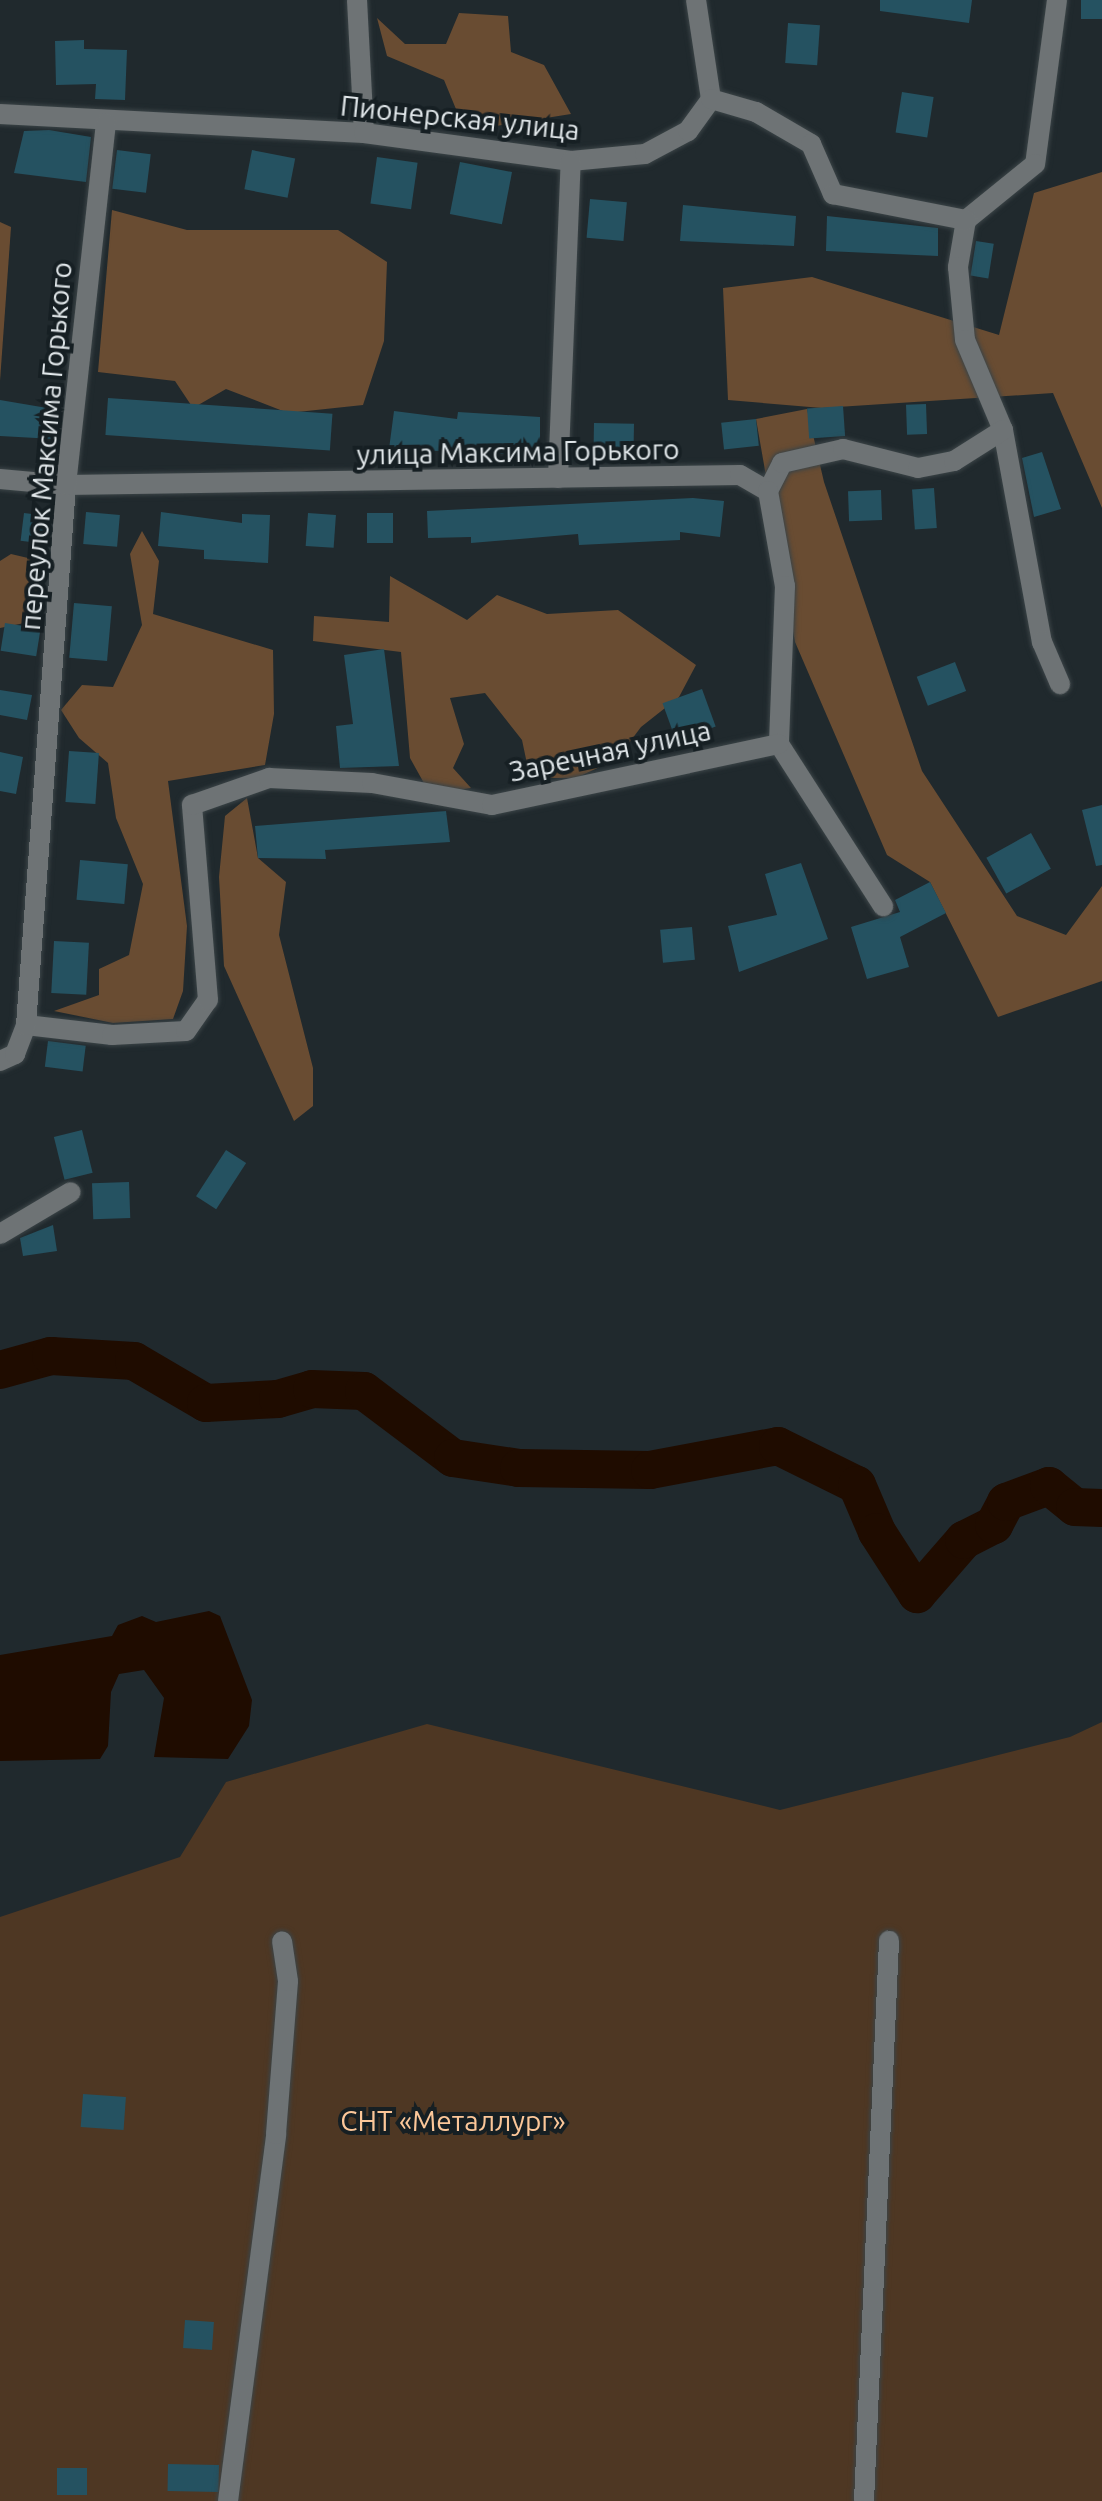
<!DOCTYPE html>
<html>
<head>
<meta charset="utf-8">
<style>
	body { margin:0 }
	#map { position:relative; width:1102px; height:2501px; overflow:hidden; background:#20292d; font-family:Ubuntu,sans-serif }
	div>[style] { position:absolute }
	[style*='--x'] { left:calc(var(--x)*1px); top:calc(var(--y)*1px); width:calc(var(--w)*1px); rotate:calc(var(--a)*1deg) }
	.green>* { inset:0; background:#4e3723 }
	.forest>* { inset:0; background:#694c32 }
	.water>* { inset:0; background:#1f0c00 }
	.river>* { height:38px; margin:-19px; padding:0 19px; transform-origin:19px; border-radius:19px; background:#1f0c00 }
	.building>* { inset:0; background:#255261; transform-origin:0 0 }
	.roads { filter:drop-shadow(0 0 2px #3b4447) drop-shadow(0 0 2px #3b4447) }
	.minor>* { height:20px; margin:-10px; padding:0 10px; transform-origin:10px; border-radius:10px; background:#6e7375 }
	span { translate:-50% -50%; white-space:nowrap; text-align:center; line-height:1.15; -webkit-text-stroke:8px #161f23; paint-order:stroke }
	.street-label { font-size:28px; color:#e1e7ea }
	.park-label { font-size:28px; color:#fcc799 }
</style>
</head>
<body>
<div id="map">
	<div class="green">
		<div style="clip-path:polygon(1102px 1722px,1102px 2501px,0 2501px,0 1917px,180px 1857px,226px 1782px,427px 1724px,780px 1810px,1070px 1737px)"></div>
	</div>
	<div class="forest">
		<div style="clip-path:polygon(459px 13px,508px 16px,511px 52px,544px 65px,571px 114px,465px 131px,444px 80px,387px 56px,377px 18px,405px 44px,446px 44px)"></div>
		<div style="clip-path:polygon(1102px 172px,1102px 508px,1053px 393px,822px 408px,728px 400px,723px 288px,812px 277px,999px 335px,1034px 193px)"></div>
		<div style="clip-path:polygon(112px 210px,187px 230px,338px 230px,387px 262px,384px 341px,363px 405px,288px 413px,226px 389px,193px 408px,175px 381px,98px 372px)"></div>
		<div style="clip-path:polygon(0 222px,11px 227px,0 381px)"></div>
		<div style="clip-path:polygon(807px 409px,824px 482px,922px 771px,1017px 916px,1066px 935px,1102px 886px,1102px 981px,998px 1017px,930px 882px,887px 855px,795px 642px,756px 419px)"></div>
		<div style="clip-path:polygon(142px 531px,159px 561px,153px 614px,273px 650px,274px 714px,265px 765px,168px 781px,187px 926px,183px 991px,173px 1019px,113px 1023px,54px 1011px,99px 995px,99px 969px,129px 955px,143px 884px,116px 818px,108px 763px,79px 738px,61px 710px,82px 685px,113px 687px,142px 625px,130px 554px)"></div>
		<div style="clip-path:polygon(11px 554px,45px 562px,39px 620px,0 628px,0 561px)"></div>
		<div style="clip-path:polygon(390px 576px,467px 620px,497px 595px,547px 614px,618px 610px,696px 665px,679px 697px,641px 727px,617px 759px,576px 778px,530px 778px,522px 740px,485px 693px,450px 698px,464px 744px,453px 768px,471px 788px,430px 794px,410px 758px,401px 652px,313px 641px,314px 616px,389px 622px)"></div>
		<div style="clip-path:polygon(247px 798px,258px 858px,286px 882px,279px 935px,313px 1068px,313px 1106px,294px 1121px,224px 966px,219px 877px,225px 816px)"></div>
	</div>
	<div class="water">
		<div style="clip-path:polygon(209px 1611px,220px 1616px,252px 1700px,249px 1726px,228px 1759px,154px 1757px,164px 1698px,144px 1670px,119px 1674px,111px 1692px,108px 1746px,100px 1759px,0 1761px,0 1655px,112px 1636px,118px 1625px,142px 1616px,156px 1622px)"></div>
	</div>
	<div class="river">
		<div style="--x:0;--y:1370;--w:53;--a:-15.4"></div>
		<div style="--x:51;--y:1356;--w:83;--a:3.4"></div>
		<div style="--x:134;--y:1361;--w:83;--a:30.3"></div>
		<div style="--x:206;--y:1403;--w:72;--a:-3.2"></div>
		<div style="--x:278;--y:1399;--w:35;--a:-16"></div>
		<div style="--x:312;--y:1389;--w:52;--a:2.2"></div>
		<div style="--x:364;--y:1391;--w:111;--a:37"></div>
		<div style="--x:453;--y:1458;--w:67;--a:8.6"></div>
		<div style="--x:519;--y:1468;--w:131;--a:0.9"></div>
		<div style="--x:650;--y:1470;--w:130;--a:-10.6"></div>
		<div style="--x:778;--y:1446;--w:88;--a:26.3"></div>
		<div style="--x:857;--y:1485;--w:51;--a:66.9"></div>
		<div style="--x:877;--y:1532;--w:74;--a:57.2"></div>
		<div style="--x:917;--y:1594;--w:72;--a:-49"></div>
		<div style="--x:964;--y:1540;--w:34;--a:-27"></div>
		<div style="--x:994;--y:1525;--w:26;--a:-62"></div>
		<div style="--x:1006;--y:1502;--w:46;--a:-20.4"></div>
		<div style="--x:1049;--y:1486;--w:33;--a:39"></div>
		<div style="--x:1075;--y:1507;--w:27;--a:2"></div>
	</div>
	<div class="building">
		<div style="clip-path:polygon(880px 0,972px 0,969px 23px,880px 11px)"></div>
		<div style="left:1081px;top:0;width:21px;height:19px"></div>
		<div style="left:788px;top:23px;width:32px;height:40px;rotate:4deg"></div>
		<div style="clip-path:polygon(84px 40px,84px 49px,127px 50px,125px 100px,95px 99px,96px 84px,56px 85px,55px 41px)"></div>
		<div style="left:902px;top:92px;width:32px;height:41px;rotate:9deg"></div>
		<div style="clip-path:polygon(49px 130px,91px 137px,86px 182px,14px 173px,24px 131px)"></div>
		<div style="left:117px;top:150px;width:34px;height:39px;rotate:7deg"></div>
		<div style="left:252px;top:150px;width:44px;height:40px;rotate:11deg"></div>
		<div style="left:377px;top:157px;width:41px;height:47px;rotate:8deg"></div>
		<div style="left:460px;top:162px;width:53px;height:53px;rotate:11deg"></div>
		<div style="left:590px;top:199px;width:37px;height:39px;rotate:5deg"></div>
		<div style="clip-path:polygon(683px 205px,796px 216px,794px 246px,680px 241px)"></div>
		<div style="clip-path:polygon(827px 216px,938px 228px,938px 256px,826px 251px)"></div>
		<div style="left:976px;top:241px;width:18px;height:35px;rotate:9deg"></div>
		<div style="left:108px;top:398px;width:225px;height:37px;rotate:4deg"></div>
		<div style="clip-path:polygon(0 400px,59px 410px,54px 439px,0 436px)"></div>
		<div style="left:926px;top:404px;width:30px;height:20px;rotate:88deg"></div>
		<div style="left:843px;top:406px;width:30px;height:36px;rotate:86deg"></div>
		<div style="clip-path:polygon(394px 411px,457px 419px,458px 412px,540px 417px,540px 455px,389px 449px)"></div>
		<div style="left:756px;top:419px;width:27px;height:35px;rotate:84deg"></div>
		<div style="left:594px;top:423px;width:40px;height:34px;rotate:1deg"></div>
		<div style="clip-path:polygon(1042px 452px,1061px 509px,1034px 517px,1022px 458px)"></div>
		<div style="left:934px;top:488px;width:40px;height:22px;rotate:86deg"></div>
		<div style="left:881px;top:490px;width:30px;height:33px;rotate:88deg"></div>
		<div style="clip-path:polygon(693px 498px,724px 501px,720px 537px,680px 532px,680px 540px,579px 545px,578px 534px,471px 543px,471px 537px,428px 538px,427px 511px)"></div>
		<div style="left:86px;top:512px;width:34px;height:32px;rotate:5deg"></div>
		<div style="clip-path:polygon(161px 512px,242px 523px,242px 514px,270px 515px,268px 563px,204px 559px,204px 550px,158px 546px)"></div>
		<div style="left:24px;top:513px;width:26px;height:28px;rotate:7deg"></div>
		<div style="left:308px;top:513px;width:28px;height:33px;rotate:4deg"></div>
		<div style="left:367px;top:513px;width:26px;height:30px"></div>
		<div style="left:74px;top:603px;width:38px;height:55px;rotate:5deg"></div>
		<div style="left:5px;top:623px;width:36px;height:28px;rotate:9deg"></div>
		<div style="clip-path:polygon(384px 649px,399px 766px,340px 768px,336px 726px,353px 724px,344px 655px)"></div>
		<div style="left:955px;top:662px;width:31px;height:41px;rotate:69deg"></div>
		<div style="left:702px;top:689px;width:40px;height:42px;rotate:70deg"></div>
		<div style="clip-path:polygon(0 690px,32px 695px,27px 720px,0 715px)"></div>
		<div style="left:69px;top:751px;width:30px;height:51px;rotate:4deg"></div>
		<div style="clip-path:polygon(0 752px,23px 757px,16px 794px,0 791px)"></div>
		<div style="clip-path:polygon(1102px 805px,1102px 865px,1096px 866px,1082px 810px)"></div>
		<div style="clip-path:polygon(446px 811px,450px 842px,325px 850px,326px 859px,258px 858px,255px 826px)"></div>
		<div style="left:1031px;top:833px;width:41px;height:51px;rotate:61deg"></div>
		<div style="left:80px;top:860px;width:48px;height:40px;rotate:5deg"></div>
		<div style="clip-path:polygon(801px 863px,828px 939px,739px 972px,728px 926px,777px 915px,765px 874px)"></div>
		<div style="clip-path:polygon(930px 882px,946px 913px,900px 937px,909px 967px,867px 979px,851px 927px,900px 912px,895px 900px)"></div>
		<div style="left:692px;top:927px;width:33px;height:32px;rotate:85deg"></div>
		<div style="left:54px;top:941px;width:35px;height:52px;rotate:3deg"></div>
		<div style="left:48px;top:1041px;width:38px;height:26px;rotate:7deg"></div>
		<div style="left:82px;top:1130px;width:44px;height:29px;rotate:76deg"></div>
		<div style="left:226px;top:1150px;width:24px;height:55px;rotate:33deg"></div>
		<div style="left:129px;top:1182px;width:36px;height:37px;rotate:88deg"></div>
		<div style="clip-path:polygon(53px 1225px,57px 1251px,23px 1256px,20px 1238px)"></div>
		<div style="left:83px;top:2094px;width:43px;height:33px;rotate:4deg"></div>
		<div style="left:185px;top:2320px;width:29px;height:28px;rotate:4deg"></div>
		<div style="left:168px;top:2464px;width:51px;height:27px;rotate:1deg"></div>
		<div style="left:57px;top:2468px;width:30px;height:27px"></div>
	</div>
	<div class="roads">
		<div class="minor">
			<div style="--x:357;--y:0;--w:133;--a:87"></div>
			<div style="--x:696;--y:0;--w:100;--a:81.4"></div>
			<div style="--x:1057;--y:0;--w:165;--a:97.6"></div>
			<div style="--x:1035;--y:164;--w:89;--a:140.9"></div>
			<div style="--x:966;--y:220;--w:48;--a:99.7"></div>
			<div style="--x:958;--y:267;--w:73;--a:84.5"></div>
			<div style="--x:965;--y:340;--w:98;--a:67.1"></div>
			<div style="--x:1003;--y:430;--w:216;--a:79.6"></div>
			<div style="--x:1042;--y:642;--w:46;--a:66.8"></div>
			<div style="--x:0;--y:114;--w:364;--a:3"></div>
			<div style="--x:364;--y:133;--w:209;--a:7.7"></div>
			<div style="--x:571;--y:161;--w:74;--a:-5.4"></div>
			<div style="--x:645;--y:154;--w:49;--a:-28.1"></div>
			<div style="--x:688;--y:131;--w:39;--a:-54"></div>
			<div style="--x:711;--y:99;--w:47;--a:16.1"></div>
			<div style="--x:756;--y:112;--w:64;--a:30.2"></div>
			<div style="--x:811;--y:144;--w:55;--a:66.3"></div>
			<div style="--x:833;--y:194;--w:136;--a:11.1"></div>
			<div style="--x:558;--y:478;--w:317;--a:-87.7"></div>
			<div style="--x:0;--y:479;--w:66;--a:5.2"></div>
			<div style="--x:66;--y:485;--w:674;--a:-0.85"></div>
			<div style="--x:740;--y:475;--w:32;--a:30"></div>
			<div style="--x:768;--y:491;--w:31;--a:-63"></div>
			<div style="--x:782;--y:463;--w:63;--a:-12.9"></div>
			<div style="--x:843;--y:449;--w:77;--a:14.2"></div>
			<div style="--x:918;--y:468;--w:37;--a:-11"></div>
			<div style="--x:954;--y:461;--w:58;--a:-32.3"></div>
			<div style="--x:768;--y:491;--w:97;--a:79.9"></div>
			<div style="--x:785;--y:586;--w:158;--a:92.2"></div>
			<div style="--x:779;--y:744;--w:193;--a:57.3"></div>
			<div style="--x:26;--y:1025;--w:87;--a:6.6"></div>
			<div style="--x:112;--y:1035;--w:74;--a:-3.1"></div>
			<div style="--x:186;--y:1031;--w:38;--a:-55"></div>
			<div style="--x:208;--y:1000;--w:196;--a:-94.7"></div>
			<div style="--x:192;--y:805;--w:82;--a:-19.3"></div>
			<div style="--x:269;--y:778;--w:103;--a:2.8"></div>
			<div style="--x:372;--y:783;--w:122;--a:10.4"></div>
			<div style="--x:492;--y:805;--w:293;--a:-12"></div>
			<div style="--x:0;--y:1061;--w:17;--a:-25"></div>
			<div style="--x:15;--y:1054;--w:31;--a:-69"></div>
			<div style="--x:26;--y:1025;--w:541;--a:-85.76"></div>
			<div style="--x:66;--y:485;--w:364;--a:-83.7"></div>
			<div style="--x:0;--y:1234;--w:82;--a:-30.6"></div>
			<div style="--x:228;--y:2501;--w:370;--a:-82.5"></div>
			<div style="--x:276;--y:2134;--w:153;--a:-85.5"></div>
			<div style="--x:288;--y:1981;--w:40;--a:-98.5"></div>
			<div style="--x:864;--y:2501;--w:561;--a:-87.44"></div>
		</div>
	</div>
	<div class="street-label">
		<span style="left:460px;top:118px;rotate:6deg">Пионерская улица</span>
		<span style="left:46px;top:446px;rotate:-85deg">переулок Максима Горького</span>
		<span style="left:518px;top:452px;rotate:-1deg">улица Максима Горького</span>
		<span style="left:610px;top:751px;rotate:-12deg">Заречная улица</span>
	</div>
	<div class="park-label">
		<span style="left:453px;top:2121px">СНТ «Металлург»</span>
	</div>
</div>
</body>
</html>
